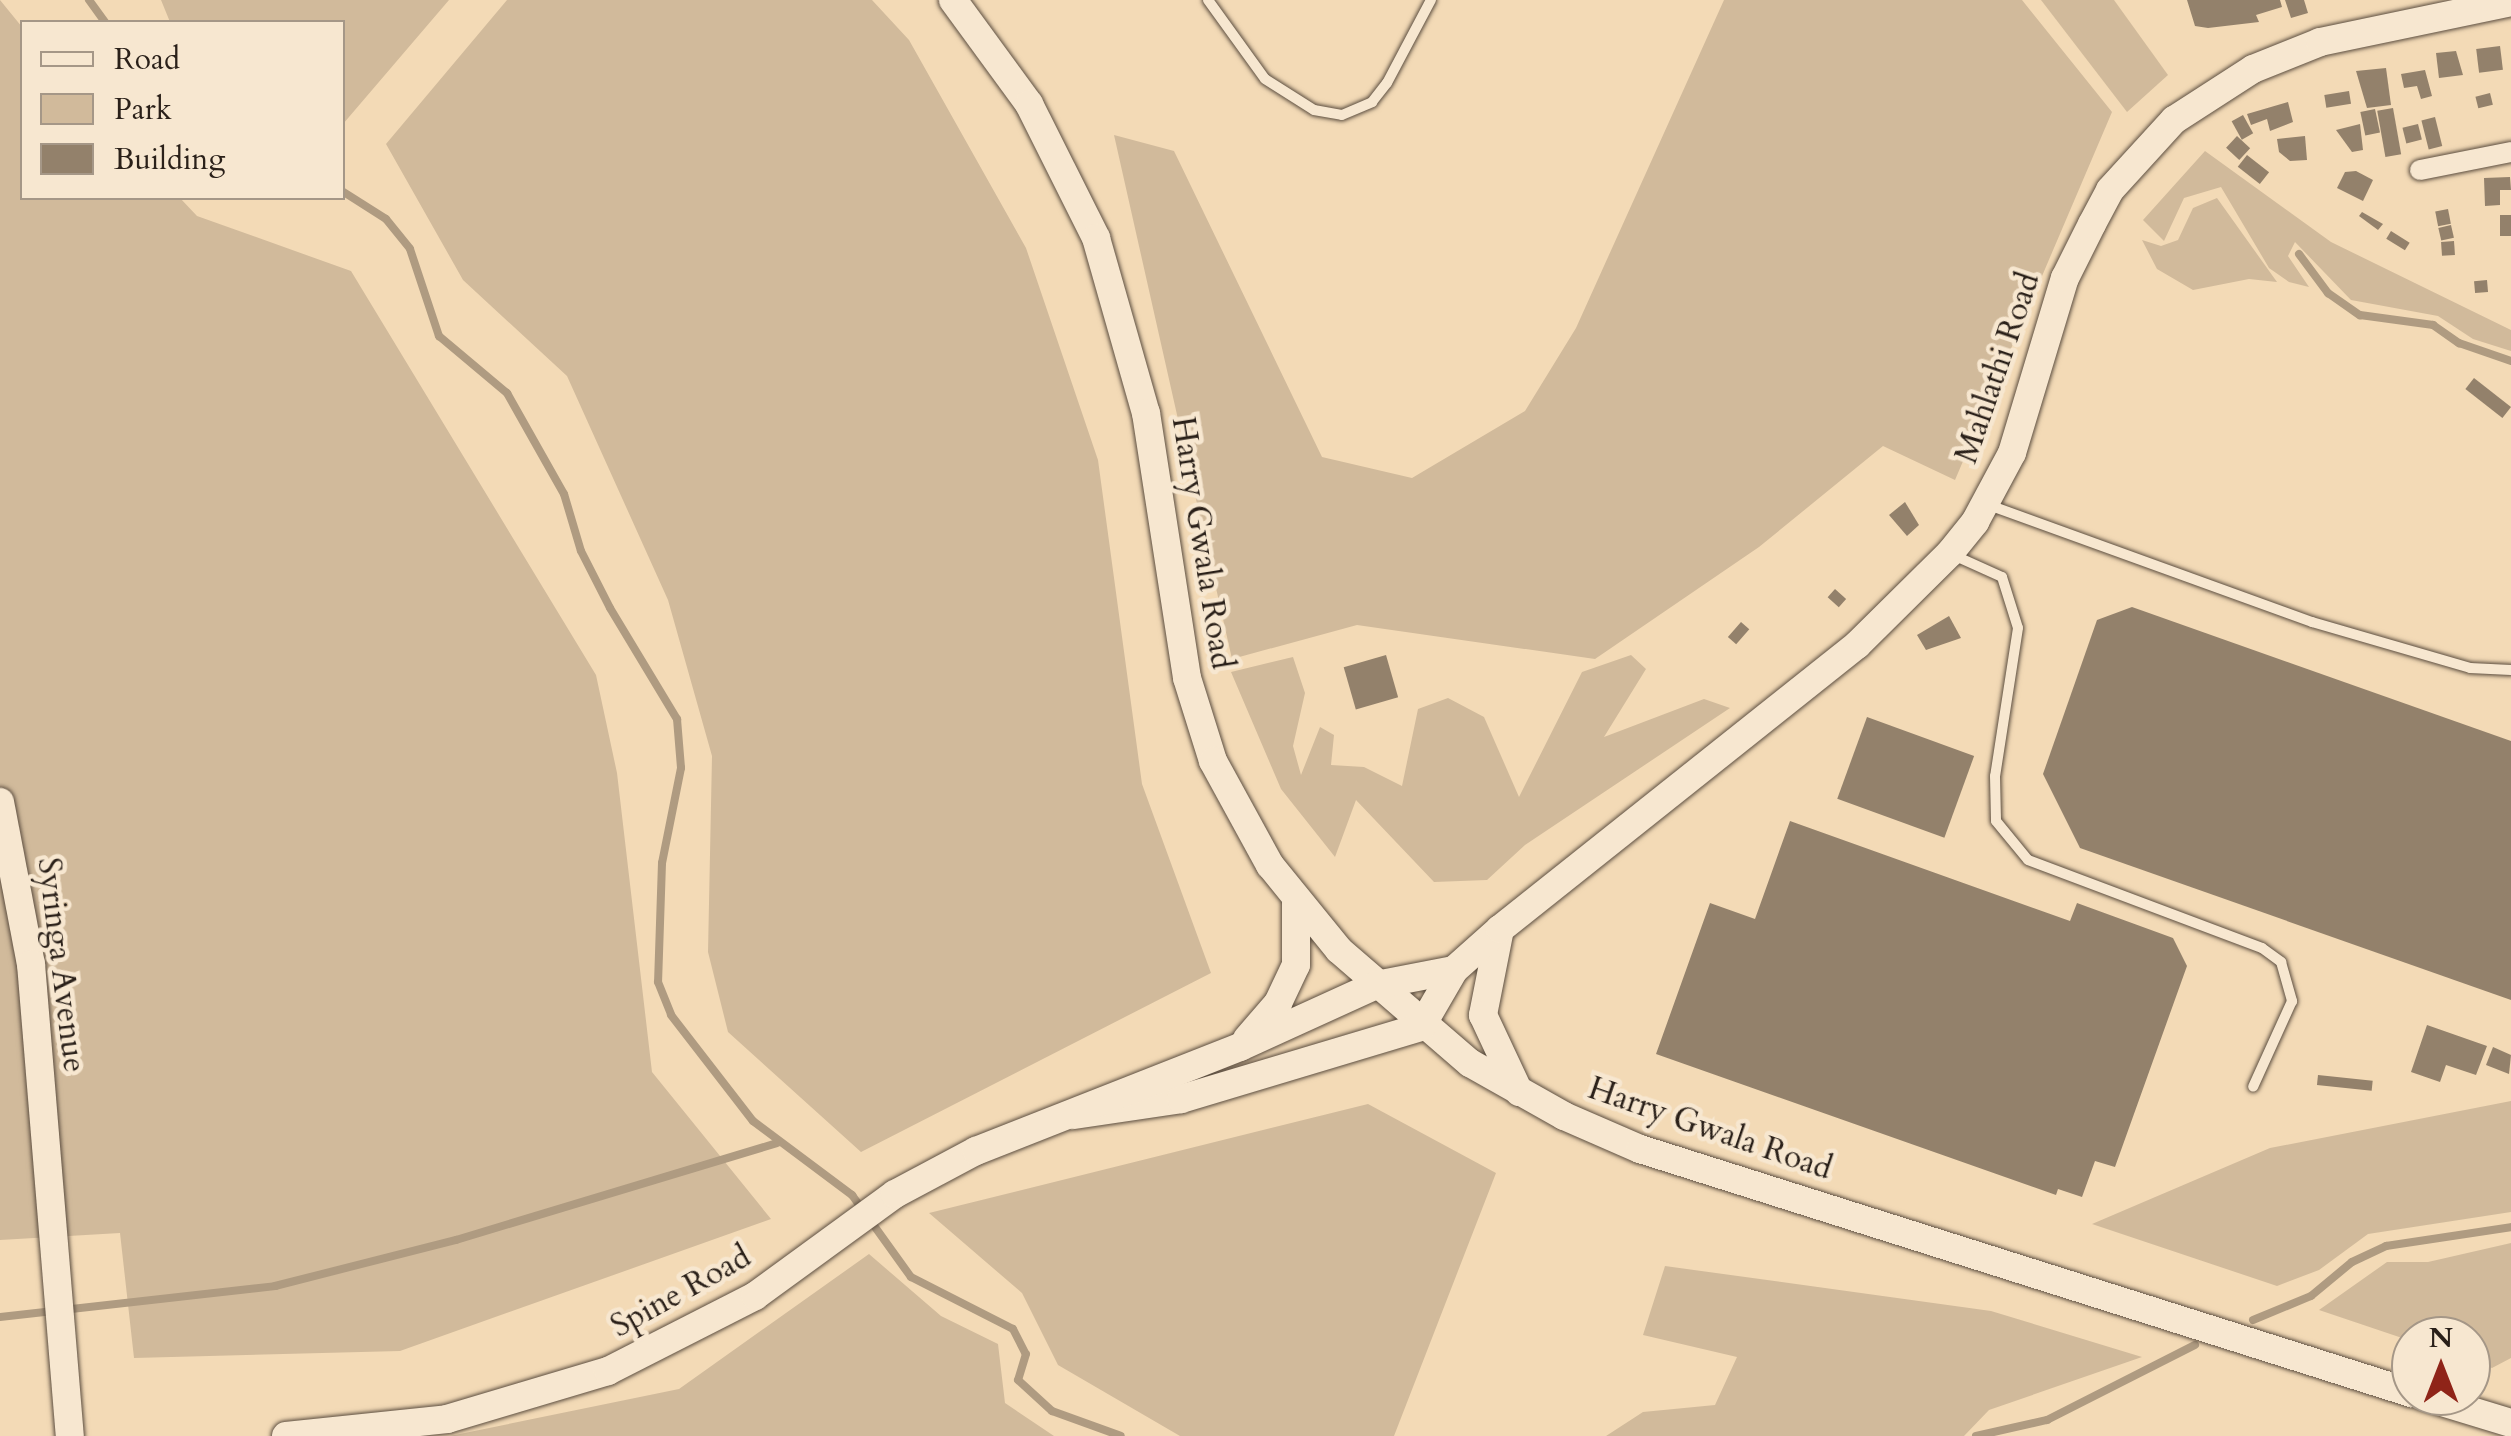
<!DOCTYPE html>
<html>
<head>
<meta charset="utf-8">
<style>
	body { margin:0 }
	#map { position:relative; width:2511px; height:1436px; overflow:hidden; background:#f3dab6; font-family:Cardo,serif }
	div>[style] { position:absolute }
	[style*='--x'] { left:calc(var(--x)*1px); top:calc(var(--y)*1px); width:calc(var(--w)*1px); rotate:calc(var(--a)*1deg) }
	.green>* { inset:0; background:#d1ba9b }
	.stream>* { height:8px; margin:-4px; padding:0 4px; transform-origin:4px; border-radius:4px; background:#af9b81 }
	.building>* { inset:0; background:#93816b; transform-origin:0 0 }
	.roads { filter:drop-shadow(0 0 2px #5c4e40) drop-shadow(0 0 2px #5c4e40) }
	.lane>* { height:10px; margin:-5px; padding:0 5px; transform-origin:5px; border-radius:5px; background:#f7e7d0 }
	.street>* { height:20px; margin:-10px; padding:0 10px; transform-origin:10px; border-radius:10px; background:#f7e7d0 }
	.secondary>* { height:28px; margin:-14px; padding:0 14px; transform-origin:14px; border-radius:14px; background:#f7e7d0 }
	span { translate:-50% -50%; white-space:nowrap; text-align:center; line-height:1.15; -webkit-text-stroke:9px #f7e7d0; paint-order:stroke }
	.street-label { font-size:32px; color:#2a2019 }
	.legend { position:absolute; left:20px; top:20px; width:325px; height:180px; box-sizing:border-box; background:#f7e7d0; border:2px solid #a59787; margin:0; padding:12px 18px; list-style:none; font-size:30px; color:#2a2019 }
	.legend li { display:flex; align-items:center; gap:20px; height:50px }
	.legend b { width:50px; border:2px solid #a59787 }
	.north { position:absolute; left:2391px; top:1316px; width:100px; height:100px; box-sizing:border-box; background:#f7e7d0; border:2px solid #a59787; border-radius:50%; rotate:0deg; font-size:28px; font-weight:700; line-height:40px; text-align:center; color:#2a2019 }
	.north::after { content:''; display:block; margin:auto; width:35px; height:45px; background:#8f2418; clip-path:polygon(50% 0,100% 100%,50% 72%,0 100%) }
</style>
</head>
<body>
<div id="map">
	<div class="green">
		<div style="clip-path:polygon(0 0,22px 27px,22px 198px,180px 198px,197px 216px,351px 271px,596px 675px,617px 773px,652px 1072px,771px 1219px,400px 1351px,134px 1358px,120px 1233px,0 1240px)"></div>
		<div style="clip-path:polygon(161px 0,449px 0,343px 124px,342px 22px,170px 22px)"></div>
		<div style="clip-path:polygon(507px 0,872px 0,909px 40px,1026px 248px,1098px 460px,1142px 784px,1211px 973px,861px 1152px,728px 1032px,708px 952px,712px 756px,668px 600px,567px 376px,463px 280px,386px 144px)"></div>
		<div style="clip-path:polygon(1724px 0,2022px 0,2112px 112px,1955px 480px,1883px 446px,1759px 547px,1595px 659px,1357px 625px,1232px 659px,1114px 135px,1174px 151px,1322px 457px,1412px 478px,1525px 411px,1576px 328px)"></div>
		<div style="clip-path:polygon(2041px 0,2114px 0,2168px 75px,2127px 112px)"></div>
		<div style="clip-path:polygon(2205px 151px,2331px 242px,2511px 330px,2511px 351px,2473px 339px,2438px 316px,2351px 300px,2295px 242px,2288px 256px,2309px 287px,2289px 282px,2269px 268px,2221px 187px,2184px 198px,2164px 241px,2143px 220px)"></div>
		<div style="clip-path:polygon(2217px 198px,2277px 282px,2249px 279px,2193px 290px,2157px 269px,2142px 240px,2161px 246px,2178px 240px,2193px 208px)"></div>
		<div style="clip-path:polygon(1631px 655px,1646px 669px,1604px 737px,1704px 699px,1730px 708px,1525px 845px,1487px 880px,1434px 882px,1356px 800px,1335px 857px,1281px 789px,1231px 672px,1293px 657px,1305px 693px,1293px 746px,1301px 775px,1320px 727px,1334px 735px,1331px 765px,1364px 767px,1402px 786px,1418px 709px,1448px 698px,1484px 717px,1519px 797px,1582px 672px)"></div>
		<div style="clip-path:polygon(2511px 1101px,2511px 1212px,2368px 1234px,2319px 1270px,2277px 1286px,2092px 1224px,2270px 1148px)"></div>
		<div style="clip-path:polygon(1368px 1104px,1496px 1173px,1394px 1436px,1180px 1436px,1058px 1365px,1022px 1293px,929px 1213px)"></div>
		<div style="clip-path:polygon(2511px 1243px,2511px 1358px,2492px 1368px,2471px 1361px,2471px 1336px,2411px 1341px,2319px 1310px,2387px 1262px,2428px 1262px)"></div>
		<div style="clip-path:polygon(869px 1254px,941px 1316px,998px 1344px,1005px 1403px,1054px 1436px,450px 1436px,679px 1389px)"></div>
		<div style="clip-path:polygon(1665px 1266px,1991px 1311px,2142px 1357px,1989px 1410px,1964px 1436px,1606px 1436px,1643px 1412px,1715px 1405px,1737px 1357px,1643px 1335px)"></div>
	</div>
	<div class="stream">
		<div style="--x:89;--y:0;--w:27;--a:54"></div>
		<div style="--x:342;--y:191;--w:52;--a:32.5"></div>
		<div style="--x:386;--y:219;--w:38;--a:51"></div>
		<div style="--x:410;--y:249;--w:92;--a:71.6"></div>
		<div style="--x:439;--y:336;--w:89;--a:40"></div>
		<div style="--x:507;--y:393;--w:116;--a:60.6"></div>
		<div style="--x:564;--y:494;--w:59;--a:73.4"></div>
		<div style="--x:581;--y:551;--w:64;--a:63"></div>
		<div style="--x:610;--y:608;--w:130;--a:58.9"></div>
		<div style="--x:677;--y:719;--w:49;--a:85.3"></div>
		<div style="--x:681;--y:768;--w:97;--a:101.3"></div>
		<div style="--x:662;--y:863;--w:119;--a:91.9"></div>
		<div style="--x:658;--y:982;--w:35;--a:68"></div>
		<div style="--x:671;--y:1015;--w:134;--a:52.3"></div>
		<div style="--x:753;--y:1121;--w:124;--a:36.8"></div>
		<div style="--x:852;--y:1195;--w:101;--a:54.3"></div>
		<div style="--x:911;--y:1277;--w:114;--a:27"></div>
		<div style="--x:1013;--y:1329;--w:28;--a:63"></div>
		<div style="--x:1026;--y:1354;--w:27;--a:107"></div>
		<div style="--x:1018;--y:1380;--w:46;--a:42.4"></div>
		<div style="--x:1052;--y:1411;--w:73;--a:19.9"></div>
		<div style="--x:2299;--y:254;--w:49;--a:53.4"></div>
		<div style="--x:2328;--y:293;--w:39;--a:35"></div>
		<div style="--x:2360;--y:315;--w:74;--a:7.8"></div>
		<div style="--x:2433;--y:325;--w:32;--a:35"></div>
		<div style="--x:2459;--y:343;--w:55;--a:19.1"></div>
		<div style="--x:0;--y:1317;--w:277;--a:-6.4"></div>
		<div style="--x:275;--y:1286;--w:187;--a:-14.3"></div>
		<div style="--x:456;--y:1240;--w:335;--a:-16.8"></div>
		<div style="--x:2253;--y:1320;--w:63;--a:-22.5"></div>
		<div style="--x:2311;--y:1296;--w:53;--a:-39.7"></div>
		<div style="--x:2352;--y:1262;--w:38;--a:-25"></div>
		<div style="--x:2386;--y:1246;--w:126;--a:-8.6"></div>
		<div style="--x:1976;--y:1436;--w:73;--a:-12.7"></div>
		<div style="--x:2047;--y:1420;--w:166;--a:-26.9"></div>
	</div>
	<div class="building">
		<div style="clip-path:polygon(2187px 0,2280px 0,2282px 7px,2256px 15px,2259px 22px,2208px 28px,2195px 26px)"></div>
		<div style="clip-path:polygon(2285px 0,2304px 0,2308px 13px,2291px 18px)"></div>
		<div style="left:2500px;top:46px;width:24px;height:24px;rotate:83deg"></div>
		<div style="clip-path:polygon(2456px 51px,2463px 75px,2439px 78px,2436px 53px)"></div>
		<div style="clip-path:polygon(2386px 68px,2391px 105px,2367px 108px,2356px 71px)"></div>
		<div style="clip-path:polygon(2425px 70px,2432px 96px,2421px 99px,2417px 86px,2404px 88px,2401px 74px)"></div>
		<div style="left:2349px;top:91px;width:13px;height:25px;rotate:81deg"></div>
		<div style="left:2490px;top:93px;width:12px;height:15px;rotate:76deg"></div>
		<div style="clip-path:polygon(2288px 102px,2293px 122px,2270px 131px,2267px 119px,2251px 125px,2247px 114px)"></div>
		<div style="left:2393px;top:108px;width:47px;height:16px;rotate:80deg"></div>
		<div style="left:2375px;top:109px;width:24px;height:15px;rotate:78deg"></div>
		<div style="left:2243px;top:115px;width:21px;height:13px;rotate:61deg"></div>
		<div style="left:2435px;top:117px;width:30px;height:14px;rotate:76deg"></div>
		<div style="clip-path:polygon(2360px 124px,2363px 150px,2352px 152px,2336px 130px)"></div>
		<div style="left:2418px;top:124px;width:16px;height:16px;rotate:76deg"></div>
		<div style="left:2237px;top:136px;width:18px;height:16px;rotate:43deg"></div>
		<div style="clip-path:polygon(2305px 136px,2307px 160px,2290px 161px,2279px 152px,2277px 139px)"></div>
		<div style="left:2247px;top:155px;width:28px;height:15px;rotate:38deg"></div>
		<div style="clip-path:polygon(2356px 171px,2373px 180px,2363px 201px,2337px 188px,2345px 172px)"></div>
		<div style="clip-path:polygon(2510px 177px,2511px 190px,2500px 190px,2500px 205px,2485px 206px,2484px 178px)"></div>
		<div style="left:2448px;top:209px;width:15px;height:13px;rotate:79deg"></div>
		<div style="clip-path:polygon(2362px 212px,2383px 224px,2378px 230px,2359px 216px)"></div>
		<div style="left:2500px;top:215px;width:11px;height:21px"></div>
		<div style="left:2451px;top:225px;width:13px;height:13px;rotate:77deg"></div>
		<div style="left:2391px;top:231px;width:22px;height:9px;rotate:32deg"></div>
		<div style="left:2454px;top:241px;width:14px;height:13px;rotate:86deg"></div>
		<div style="left:2487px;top:280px;width:12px;height:13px;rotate:85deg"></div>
		<div style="left:2474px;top:378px;width:47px;height:14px;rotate:38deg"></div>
		<div style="clip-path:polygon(1905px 502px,1919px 525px,1907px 536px,1889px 515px)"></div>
		<div style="left:1835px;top:589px;width:15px;height:11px;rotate:42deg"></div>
		<div style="clip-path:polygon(2132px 607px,2511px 741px,2511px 1000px,2080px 848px,2043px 774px,2097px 620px)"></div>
		<div style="clip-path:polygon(1949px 616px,1961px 638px,1926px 650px,1917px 635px)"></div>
		<div style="left:1741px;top:622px;width:11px;height:20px;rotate:41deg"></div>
		<div style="left:1386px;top:655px;width:44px;height:44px;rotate:74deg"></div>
		<div style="left:1867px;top:717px;width:114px;height:87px;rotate:20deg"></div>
		<div style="clip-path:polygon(1790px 821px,2070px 921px,2077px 903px,2173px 938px,2187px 966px,2115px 1167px,2095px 1161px,2082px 1197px,2058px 1189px,2056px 1195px,1656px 1054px,1710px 903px,1755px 919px)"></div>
		<div style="clip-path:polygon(2427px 1025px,2487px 1046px,2476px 1075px,2446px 1065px,2440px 1082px,2411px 1072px)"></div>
		<div style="clip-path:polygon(2493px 1047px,2511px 1055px,2509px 1074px,2486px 1065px)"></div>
		<div style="left:2318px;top:1075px;width:55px;height:10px;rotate:6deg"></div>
	</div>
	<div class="roads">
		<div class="lane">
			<div style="--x:1208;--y:0;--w:97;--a:54.2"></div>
			<div style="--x:1265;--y:79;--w:58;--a:32.3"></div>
			<div style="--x:1314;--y:110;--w:28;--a:10"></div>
			<div style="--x:1342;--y:115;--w:33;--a:-23"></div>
			<div style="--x:1372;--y:102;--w:24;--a:-52"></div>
			<div style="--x:1387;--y:83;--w:94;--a:-62.1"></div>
			<div style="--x:1986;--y:504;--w:347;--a:19.9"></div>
			<div style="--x:2312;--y:622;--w:165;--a:16.2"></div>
			<div style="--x:2470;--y:668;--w:41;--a:2.8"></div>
			<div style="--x:1951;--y:554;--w:56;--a:24.3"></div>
			<div style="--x:2002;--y:577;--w:53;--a:72.6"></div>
			<div style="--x:2018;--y:628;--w:150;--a:98.8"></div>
			<div style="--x:1995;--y:776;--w:45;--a:88.7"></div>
			<div style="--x:1996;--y:821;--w:50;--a:50.6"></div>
			<div style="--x:2028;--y:860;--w:250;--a:20.6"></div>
			<div style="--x:2262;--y:948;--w:24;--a:36"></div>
			<div style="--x:2281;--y:962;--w:41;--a:74.2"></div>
			<div style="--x:2292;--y:1001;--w:94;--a:114.4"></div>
		</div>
		<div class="street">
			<div style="--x:2420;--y:170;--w:93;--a:-11.2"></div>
		</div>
		<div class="secondary">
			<div style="--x:953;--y:0;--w:129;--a:53.8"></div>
			<div style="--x:1029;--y:104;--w:150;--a:63.4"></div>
			<div style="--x:1096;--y:238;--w:182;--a:74.1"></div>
			<div style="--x:1146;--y:413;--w:268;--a:81.2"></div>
			<div style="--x:1187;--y:678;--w:87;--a:72.6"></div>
			<div style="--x:1213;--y:761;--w:119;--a:61.3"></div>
			<div style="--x:1270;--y:865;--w:109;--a:50.9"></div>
			<div style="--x:1339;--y:950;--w:173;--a:40.8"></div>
			<div style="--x:1470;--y:1063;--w:108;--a:29.4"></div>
			<div style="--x:1564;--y:1116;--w:83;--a:23.5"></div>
			<div style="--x:1640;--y:1149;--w:809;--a:17.56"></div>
			<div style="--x:0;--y:802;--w:165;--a:79.2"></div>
			<div style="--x:31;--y:964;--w:474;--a:85.3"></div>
			<div style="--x:1500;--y:929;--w:88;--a:101.2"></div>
			<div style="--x:1483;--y:1015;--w:85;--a:64.9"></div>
			<div style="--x:1247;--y:1039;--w:48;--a:-49.3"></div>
			<div style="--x:1278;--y:1003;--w:42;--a:-64.7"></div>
			<div style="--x:1296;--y:965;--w:64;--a:-90"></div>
			<div style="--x:1073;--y:1115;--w:109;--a:-8.4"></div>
			<div style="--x:1181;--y:1099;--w:251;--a:-16.7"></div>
			<div style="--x:1421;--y:1027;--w:66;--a:-59.9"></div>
			<div style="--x:1454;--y:970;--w:62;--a:-41.7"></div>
			<div style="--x:1500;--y:929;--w:456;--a:-38.5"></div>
			<div style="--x:1857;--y:645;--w:131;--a:-44.7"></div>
			<div style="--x:1950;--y:553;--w:40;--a:-51"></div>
			<div style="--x:1975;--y:522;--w:78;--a:-61.8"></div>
			<div style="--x:2012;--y:453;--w:183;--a:-73.2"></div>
			<div style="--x:2065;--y:278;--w:60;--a:-63.4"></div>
			<div style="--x:2092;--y:224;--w:38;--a:-62"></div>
			<div style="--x:2110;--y:190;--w:95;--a:-47.6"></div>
			<div style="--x:2174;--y:120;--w:94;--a:-32.8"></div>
			<div style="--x:2253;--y:69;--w:72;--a:-21.9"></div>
			<div style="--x:2320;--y:42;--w:195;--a:-11.8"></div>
			<div style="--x:2422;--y:1396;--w:93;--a:16.9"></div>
			<div style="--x:286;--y:1436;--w:162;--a:-6"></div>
			<div style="--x:447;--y:1419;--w:168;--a:-16.6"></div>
			<div style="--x:608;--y:1371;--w:165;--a:-27"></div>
			<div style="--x:755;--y:1296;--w:173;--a:-36.1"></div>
			<div style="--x:895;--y:1194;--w:92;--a:-28"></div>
			<div style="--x:976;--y:1151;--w:284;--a:-21.5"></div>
			<div style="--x:1240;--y:1047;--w:149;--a:-24.5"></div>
			<div style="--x:1376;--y:985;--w:79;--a:-10.9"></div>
		</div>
	</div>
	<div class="street-label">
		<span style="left:1998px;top:368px;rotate:-71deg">Mahlathi Road</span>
		<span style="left:1202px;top:543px;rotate:81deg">Harry Gwala Road</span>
		<span style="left:61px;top:965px;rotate:83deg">Syringa Avenue</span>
		<span style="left:1710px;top:1129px;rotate:19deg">Harry Gwala Road</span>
		<span style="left:681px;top:1292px;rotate:-29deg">Spine Road</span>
	</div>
	<ul class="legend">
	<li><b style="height:12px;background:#f7e7d0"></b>Road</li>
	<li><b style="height:28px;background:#d1ba9b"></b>Park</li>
	<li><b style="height:28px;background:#93816b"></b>Building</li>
	</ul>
	<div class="north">N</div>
</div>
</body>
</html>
